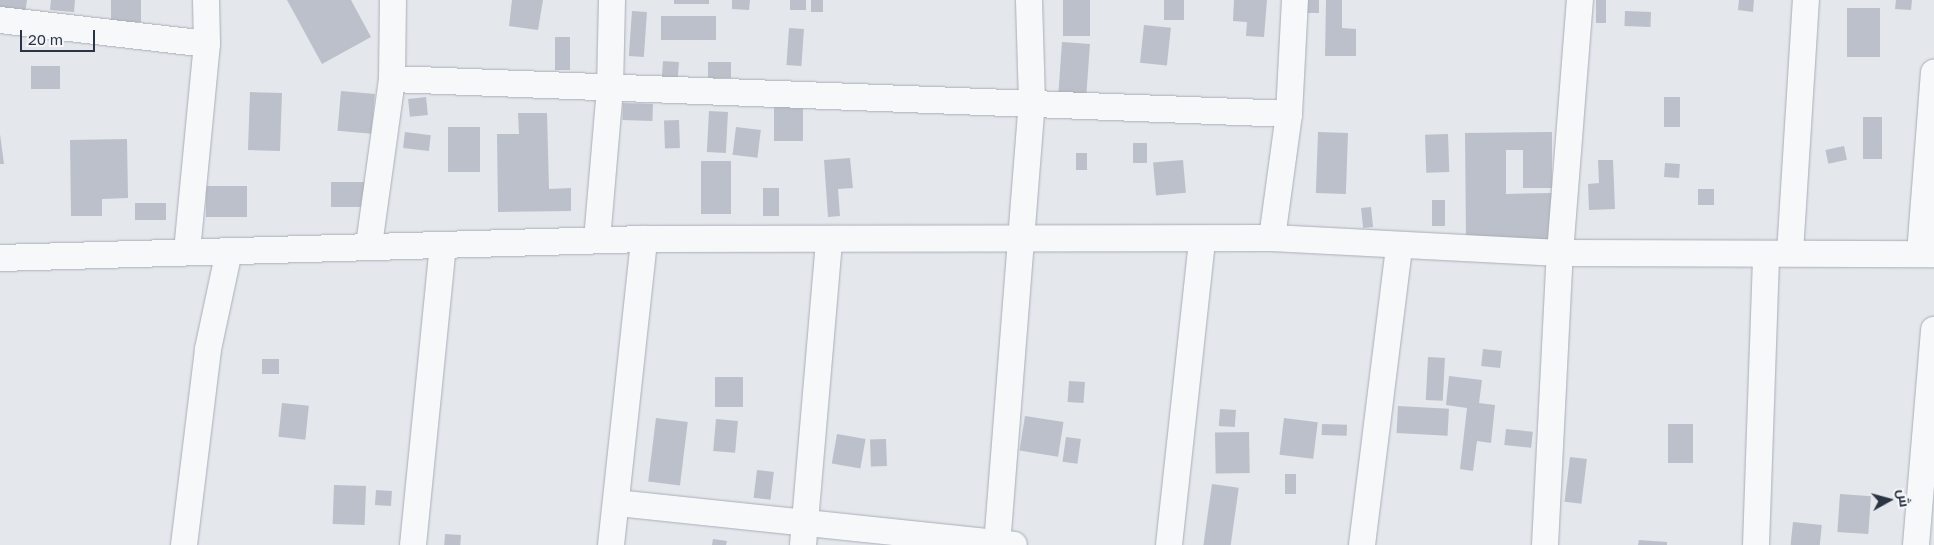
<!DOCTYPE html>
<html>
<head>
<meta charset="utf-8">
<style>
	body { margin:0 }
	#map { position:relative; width:1934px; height:545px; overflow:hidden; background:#e4e7ec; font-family:"Golos Text",Cairo,sans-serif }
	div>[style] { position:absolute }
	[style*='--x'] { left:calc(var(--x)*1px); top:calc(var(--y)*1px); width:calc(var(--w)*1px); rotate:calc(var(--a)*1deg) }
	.building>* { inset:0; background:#bbc0ca; transform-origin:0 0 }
	.roads { filter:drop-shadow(0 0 1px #a9aeb7) drop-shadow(0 0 1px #a9aeb7) }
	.minor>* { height:26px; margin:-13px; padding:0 13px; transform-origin:13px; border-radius:13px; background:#f7f8fa }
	span { translate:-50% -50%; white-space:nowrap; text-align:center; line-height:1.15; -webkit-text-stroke:4.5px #f4f6f9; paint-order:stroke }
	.north { position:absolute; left:1864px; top:475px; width:50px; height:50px; -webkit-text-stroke:4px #f4f6f9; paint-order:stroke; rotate:83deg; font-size:14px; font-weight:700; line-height:20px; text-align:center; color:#2b3445 }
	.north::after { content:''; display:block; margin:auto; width:18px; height:22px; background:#2b3445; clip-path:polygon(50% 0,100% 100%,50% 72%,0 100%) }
	.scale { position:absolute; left:20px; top:30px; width:75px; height:22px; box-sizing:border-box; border:2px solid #2b3445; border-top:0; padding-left:6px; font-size:15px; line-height:18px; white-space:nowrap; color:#2b3445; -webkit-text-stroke:4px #f4f6f9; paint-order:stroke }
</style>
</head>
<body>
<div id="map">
	<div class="building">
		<div style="clip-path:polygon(0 0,27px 0,24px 20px,0 16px)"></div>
		<div style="clip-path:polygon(51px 0,75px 0,74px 12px,50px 10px)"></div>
		<div style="left:111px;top:0;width:30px;height:22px"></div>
		<div style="clip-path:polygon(287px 0,351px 0,371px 37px,322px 64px)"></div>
		<div style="clip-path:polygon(512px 0,543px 0,538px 30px,509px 26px)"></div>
		<div style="left:674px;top:0;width:35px;height:4px"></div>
		<div style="clip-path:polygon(732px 0,750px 0,749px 10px,732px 9px)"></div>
		<div style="left:790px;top:0;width:16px;height:10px"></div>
		<div style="left:811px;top:0;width:12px;height:12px"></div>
		<div style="left:1063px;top:0;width:27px;height:36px"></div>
		<div style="left:1164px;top:0;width:20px;height:20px"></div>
		<div style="clip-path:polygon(1234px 0,1267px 0,1264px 37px,1246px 36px,1247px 22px,1233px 21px)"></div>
		<div style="left:1304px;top:0;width:15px;height:13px"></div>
		<div style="clip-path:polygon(1326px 0,1342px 0,1342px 28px,1356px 29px,1356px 56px,1325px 56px)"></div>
		<div style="left:1596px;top:0;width:10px;height:23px"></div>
		<div style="clip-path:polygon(1739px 0,1754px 0,1753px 12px,1738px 10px)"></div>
		<div style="clip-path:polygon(1896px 0,1912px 0,1911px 10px,1895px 9px)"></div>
		<div style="left:1847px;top:8px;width:33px;height:49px"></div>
		<div style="left:632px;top:11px;width:15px;height:45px;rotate:4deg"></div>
		<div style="left:1625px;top:11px;width:26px;height:15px;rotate:2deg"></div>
		<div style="left:661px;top:16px;width:55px;height:24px"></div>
		<div style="left:1144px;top:25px;width:27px;height:38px;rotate:6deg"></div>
		<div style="left:789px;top:28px;width:15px;height:37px;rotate:4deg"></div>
		<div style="left:555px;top:37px;width:15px;height:33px"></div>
		<div style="left:1062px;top:42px;width:28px;height:51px;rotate:4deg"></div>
		<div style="left:663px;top:61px;width:16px;height:17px;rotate:4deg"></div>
		<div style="left:708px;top:62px;width:23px;height:16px"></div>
		<div style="left:31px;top:66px;width:29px;height:23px"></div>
		<div style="left:341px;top:91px;width:34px;height:40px;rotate:5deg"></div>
		<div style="left:250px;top:92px;width:32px;height:58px;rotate:2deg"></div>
		<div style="left:426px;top:97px;width:18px;height:18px;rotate:84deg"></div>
		<div style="left:1664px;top:97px;width:16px;height:30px"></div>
		<div style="left:623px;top:103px;width:30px;height:17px;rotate:2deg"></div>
		<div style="left:803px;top:104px;width:37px;height:29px;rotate:90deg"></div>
		<div style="left:709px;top:111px;width:19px;height:41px;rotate:3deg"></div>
		<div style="clip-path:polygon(518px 113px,547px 113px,549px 189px,571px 188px,571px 211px,498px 212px,497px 134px,519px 134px)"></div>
		<div style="left:1863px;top:117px;width:19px;height:42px"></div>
		<div style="left:679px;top:120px;width:28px;height:15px;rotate:88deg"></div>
		<div style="left:448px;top:127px;width:32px;height:45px"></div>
		<div style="left:736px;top:127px;width:25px;height:28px;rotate:7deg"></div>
		<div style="left:405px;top:132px;width:26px;height:16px;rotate:7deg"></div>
		<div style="left:1318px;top:132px;width:30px;height:61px;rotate:2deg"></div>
		<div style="clip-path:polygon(1552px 132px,1552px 188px,1523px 188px,1523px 150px,1506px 150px,1506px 194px,1552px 193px,1560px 239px,1466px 240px,1465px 133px)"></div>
		<div style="clip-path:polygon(0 134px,4px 164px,0 164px)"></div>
		<div style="left:1448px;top:134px;width:38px;height:23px;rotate:88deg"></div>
		<div style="clip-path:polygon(127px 139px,128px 198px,102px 199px,102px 216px,71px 216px,70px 140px)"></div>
		<div style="left:1133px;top:143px;width:14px;height:20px"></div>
		<div style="left:1844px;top:146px;width:14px;height:19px;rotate:78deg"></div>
		<div style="left:1076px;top:153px;width:11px;height:17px"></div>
		<div style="clip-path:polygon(850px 158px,853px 188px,838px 189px,840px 216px,828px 217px,824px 160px)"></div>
		<div style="left:1183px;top:160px;width:33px;height:30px;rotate:85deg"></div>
		<div style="clip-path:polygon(1598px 160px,1613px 160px,1615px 209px,1589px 210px,1588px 184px,1599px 183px)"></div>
		<div style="left:701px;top:161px;width:30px;height:53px"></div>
		<div style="left:1665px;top:163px;width:15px;height:14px;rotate:4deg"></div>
		<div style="left:368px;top:182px;width:25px;height:37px;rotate:90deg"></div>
		<div style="left:206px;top:186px;width:41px;height:31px"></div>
		<div style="left:763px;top:188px;width:16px;height:28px"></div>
		<div style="left:1698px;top:189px;width:16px;height:16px"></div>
		<div style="left:1432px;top:200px;width:13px;height:26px"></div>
		<div style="left:135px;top:203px;width:31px;height:17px"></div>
		<div style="left:1371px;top:207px;width:20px;height:10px;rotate:84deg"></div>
		<div style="left:1483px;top:349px;width:19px;height:17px;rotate:6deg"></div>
		<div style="left:1428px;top:357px;width:17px;height:43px;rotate:3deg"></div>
		<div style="left:262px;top:359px;width:17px;height:15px"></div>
		<div style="clip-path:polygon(1449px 376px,1482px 380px,1479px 403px,1495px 405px,1491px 443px,1477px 441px,1473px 471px,1460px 469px,1467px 408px,1446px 405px)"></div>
		<div style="left:715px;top:377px;width:28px;height:30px"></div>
		<div style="left:1069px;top:381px;width:16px;height:21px;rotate:4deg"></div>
		<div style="left:282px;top:403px;width:27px;height:34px;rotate:6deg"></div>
		<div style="left:1398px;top:406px;width:51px;height:27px;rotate:3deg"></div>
		<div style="left:1220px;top:409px;width:16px;height:17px;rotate:4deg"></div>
		<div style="left:1025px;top:416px;width:39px;height:35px;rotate:9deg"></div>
		<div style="left:656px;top:418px;width:32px;height:64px;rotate:7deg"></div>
		<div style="left:1284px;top:418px;width:34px;height:37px;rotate:7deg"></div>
		<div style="left:716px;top:419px;width:22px;height:32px;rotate:5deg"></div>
		<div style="left:1322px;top:424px;width:25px;height:11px;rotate:2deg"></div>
		<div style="left:1668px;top:424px;width:25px;height:39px"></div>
		<div style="left:1506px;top:429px;width:27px;height:16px;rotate:6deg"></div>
		<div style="left:1249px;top:432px;width:41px;height:34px;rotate:89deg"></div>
		<div style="left:837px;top:434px;width:29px;height:30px;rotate:10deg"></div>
		<div style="left:1066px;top:437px;width:15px;height:25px;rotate:8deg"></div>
		<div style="left:886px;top:439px;width:27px;height:16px;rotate:88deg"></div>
		<div style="left:1570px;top:457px;width:17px;height:45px;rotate:7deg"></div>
		<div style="left:757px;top:470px;width:17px;height:28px;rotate:7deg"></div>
		<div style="left:1285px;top:474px;width:11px;height:20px"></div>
		<div style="left:1212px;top:484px;width:27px;height:62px;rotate:8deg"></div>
		<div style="left:334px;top:485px;width:32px;height:39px;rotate:2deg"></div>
		<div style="left:376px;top:490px;width:16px;height:15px;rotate:4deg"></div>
		<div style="left:1840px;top:494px;width:31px;height:38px;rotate:4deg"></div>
		<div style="left:1793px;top:522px;width:29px;height:23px;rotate:6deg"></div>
		<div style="left:445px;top:534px;width:16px;height:11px;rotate:4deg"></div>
		<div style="clip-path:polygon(713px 539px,727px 541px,726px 545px,712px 545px)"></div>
		<div style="clip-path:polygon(1639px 540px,1667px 542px,1667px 545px,1638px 545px)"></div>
	</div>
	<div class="roads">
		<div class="minor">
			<div style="--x:0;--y:20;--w:208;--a:6.6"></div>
			<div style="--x:392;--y:79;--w:898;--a:2.23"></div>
			<div style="--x:1272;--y:238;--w:125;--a:-82.2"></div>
			<div style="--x:1289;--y:114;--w:114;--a:-87"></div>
			<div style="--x:597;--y:240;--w:153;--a:-85.1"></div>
			<div style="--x:610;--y:88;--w:88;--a:-88.7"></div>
			<div style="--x:369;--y:245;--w:168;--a:-82.1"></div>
			<div style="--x:392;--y:79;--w:79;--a:-89.3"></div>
			<div style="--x:187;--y:251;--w:208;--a:-84.5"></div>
			<div style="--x:207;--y:44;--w:44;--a:-91.3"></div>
			<div style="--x:1790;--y:253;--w:254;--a:-86.4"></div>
			<div style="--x:1920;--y:254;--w:182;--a:-85.6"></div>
			<div style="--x:0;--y:258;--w:644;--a:-1.69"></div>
			<div style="--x:644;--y:239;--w:628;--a:-0.09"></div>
			<div style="--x:1272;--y:238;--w:288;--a:3"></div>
			<div style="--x:1560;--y:253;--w:374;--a:0.2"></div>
			<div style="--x:617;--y:503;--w:399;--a:6"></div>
			<div style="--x:184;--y:545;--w:197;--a:-83"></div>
			<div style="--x:208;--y:349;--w:100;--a:-77.9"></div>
			<div style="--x:413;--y:545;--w:301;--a:-84.3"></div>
			<div style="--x:611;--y:545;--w:308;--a:-83.8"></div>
			<div style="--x:803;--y:545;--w:304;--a:-85.1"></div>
			<div style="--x:997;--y:545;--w:444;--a:-85.5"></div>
			<div style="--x:1032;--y:102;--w:102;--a:-91.7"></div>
			<div style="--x:1169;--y:545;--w:307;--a:-83.8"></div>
			<div style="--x:1362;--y:545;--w:301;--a:-82.9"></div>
			<div style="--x:1545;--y:545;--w:292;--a:-87.1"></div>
			<div style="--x:1560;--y:253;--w:254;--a:-85.5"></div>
			<div style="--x:1756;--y:545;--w:290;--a:-88"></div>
			<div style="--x:1916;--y:545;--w:216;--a:-85.2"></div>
		</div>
	</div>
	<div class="north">ش</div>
	<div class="scale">20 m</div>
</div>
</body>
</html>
